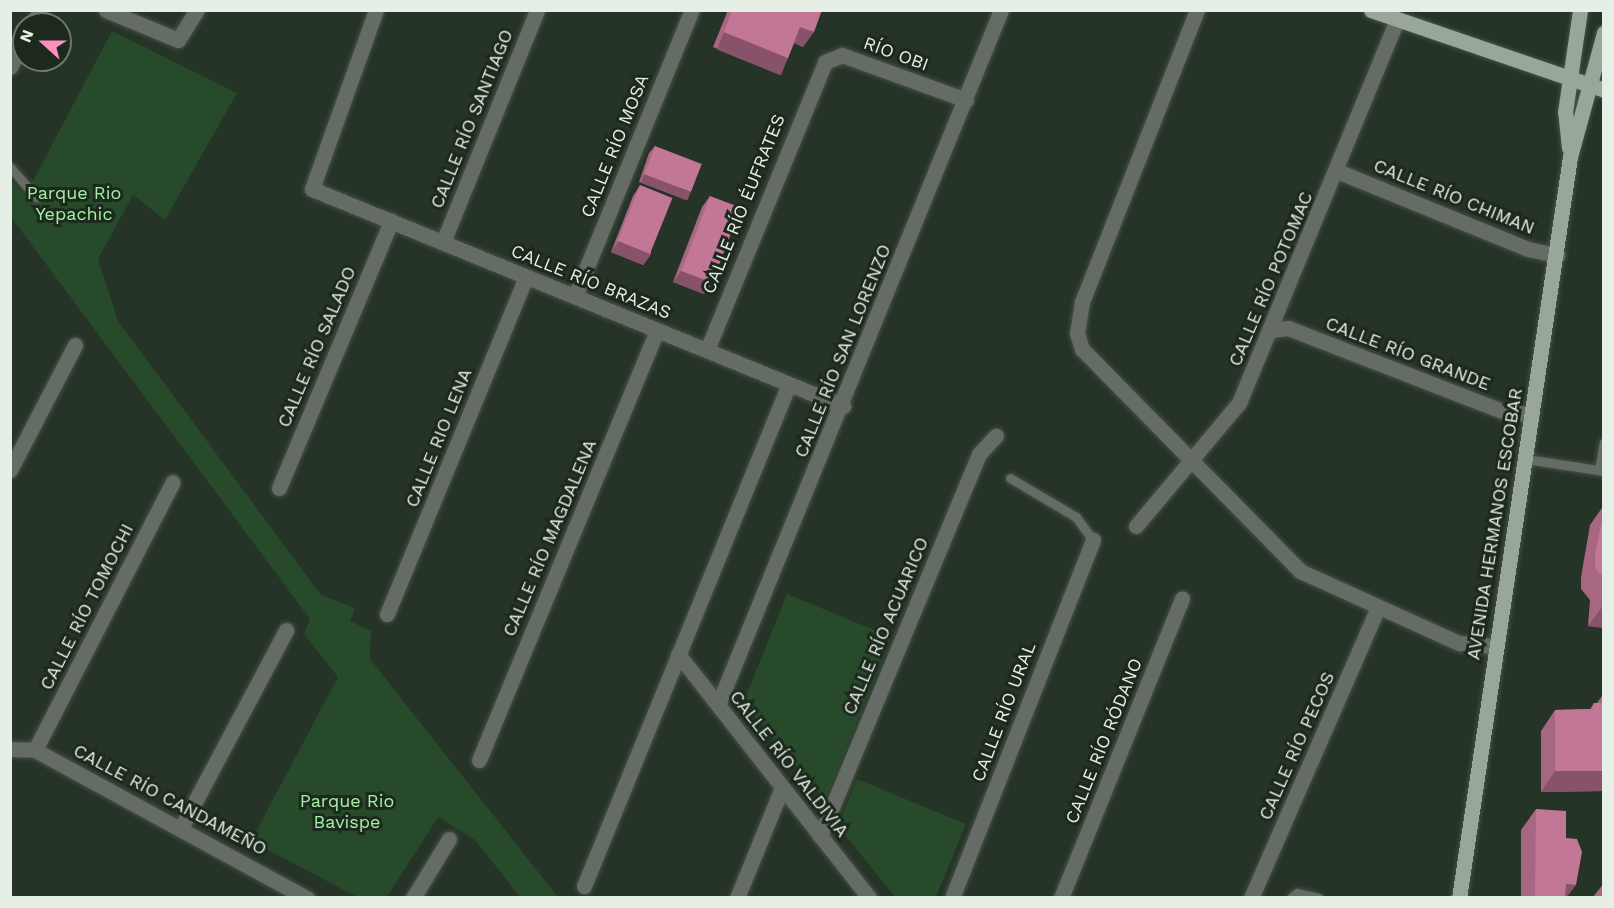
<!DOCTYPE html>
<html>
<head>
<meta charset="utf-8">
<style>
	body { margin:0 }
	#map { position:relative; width:1614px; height:908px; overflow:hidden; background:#263327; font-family:"Work Sans",sans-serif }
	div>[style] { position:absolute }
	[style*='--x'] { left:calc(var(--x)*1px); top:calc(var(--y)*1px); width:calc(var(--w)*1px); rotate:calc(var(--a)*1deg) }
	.green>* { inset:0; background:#274a2a }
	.roads { filter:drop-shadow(0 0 2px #455146) drop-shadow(0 0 2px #455146) }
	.lane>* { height:9px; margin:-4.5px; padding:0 4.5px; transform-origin:4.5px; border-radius:4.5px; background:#656b65 }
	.street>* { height:15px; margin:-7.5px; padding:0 7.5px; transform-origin:7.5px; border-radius:7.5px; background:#656b65 }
	.primary>* { height:15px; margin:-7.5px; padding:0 7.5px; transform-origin:7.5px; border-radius:7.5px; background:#99a79a }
	.wall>* { inset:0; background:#a76682 }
	.shaded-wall>* { inset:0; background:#88536a; transform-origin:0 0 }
	.building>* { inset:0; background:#c27797; transform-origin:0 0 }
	span { translate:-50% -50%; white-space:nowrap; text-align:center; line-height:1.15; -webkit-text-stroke:6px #1d291d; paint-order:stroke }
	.street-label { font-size:18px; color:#e6efe6 }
	.park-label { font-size:18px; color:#a0f1a5 }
	.frame { position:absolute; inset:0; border:12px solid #e6efe6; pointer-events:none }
	.north { position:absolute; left:12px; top:12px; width:60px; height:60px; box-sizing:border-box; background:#1d291d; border:2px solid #6d786d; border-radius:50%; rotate:291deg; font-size:16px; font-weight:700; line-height:24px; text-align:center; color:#e6efe6 }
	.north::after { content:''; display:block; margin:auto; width:21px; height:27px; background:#fd8ebf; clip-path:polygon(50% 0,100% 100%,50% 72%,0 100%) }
</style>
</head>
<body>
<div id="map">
	<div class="green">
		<div style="clip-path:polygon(112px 31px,237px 93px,165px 220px,133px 195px,98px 259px,118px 321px,321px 595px,355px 608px,350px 621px,371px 631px,370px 659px,558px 897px,520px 897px,475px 840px,438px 817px,387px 897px,357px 897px,251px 841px,338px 677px,304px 634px,310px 619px,11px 217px,10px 179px,25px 196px)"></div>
		<div style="clip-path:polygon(787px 594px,891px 637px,825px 800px,743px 703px)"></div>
		<div style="clip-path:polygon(857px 779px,966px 824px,936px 897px,895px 897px,838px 826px)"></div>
	</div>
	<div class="roads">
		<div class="lane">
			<div style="--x:10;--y:167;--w:40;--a:49"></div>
			<div style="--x:1526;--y:459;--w:79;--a:8.7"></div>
			<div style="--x:1599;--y:470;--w:28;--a:-80"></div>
			<div style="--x:1010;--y:478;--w:77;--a:30.6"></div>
			<div style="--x:1076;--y:517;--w:29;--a:54"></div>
			<div style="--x:1291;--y:898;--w:8;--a:-40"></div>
			<div style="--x:1297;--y:893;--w:22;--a:13"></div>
		</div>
		<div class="street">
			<div style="--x:106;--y:10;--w:78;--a:22.6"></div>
			<div style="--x:178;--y:40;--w:36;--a:-58"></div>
			<div style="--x:376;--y:10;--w:190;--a:109.7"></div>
			<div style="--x:312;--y:189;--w:574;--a:22.23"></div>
			<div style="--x:1197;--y:10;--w:314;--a:111.5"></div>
			<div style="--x:1082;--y:302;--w:31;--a:99"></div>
			<div style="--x:1077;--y:333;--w:17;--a:73"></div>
			<div style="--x:1082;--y:349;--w:311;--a:45.5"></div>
			<div style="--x:1300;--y:571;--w:175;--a:24.4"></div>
			<div style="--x:1459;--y:643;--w:35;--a:5"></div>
			<div style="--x:33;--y:24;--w:16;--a:-63"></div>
			<div style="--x:10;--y:67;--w:30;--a:-62"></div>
			<div style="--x:1337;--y:171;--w:206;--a:22.2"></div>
			<div style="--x:1528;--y:249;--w:30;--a:12"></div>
			<div style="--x:443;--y:242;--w:250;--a:-67.9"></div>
			<div style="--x:575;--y:296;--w:309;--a:-67.8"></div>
			<div style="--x:1270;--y:330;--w:18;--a:-6"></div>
			<div style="--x:1288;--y:328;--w:233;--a:21.2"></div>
			<div style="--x:1505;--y:412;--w:27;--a:4"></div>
			<div style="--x:707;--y:350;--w:311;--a:-67.7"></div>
			<div style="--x:825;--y:62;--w:18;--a:-22"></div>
			<div style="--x:842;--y:55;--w:132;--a:19.9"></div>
			<div style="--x:10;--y:470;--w:141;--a:-62.5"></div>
			<div style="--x:279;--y:488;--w:290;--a:-67.2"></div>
			<div style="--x:1136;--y:526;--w:160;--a:-50.1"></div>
			<div style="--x:1239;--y:403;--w:414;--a:-67.6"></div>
			<div style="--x:387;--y:614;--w:365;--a:-67.6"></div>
			<div style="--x:678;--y:654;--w:310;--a:51.9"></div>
			<div style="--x:718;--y:705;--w:750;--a:-67.84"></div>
			<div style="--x:10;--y:749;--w:25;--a:2"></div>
			<div style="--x:35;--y:750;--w:310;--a:28.6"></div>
			<div style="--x:35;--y:750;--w:301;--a:-62.8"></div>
			<div style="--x:479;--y:760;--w:464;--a:-67.5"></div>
			<div style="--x:182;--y:826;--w:222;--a:-62"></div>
			<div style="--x:820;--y:836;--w:414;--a:-67.4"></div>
			<div style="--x:979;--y:454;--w:25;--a:-47"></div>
			<div style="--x:584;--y:886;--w:542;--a:-67.79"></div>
			<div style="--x:413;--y:898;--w:69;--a:-58.6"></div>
			<div style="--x:737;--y:898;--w:119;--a:-67.8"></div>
			<div style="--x:952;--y:898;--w:385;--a:-68.5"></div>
			<div style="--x:1061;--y:898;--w:323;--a:-68"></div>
			<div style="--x:1251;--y:898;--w:314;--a:-66.4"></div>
		</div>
		<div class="primary">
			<div style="--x:1371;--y:10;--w:246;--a:18.9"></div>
			<div style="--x:1569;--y:148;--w:36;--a:-96"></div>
			<div style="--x:1565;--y:112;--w:103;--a:-81.6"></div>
			<div style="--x:1459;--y:898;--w:749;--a:-81.48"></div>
			<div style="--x:1570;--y:157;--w:129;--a:-74.7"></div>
		</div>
	</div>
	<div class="wall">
		<div style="clip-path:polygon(728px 10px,822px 10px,803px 47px,794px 43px,788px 58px,778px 73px,713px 47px)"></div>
		<div style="clip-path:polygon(655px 146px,686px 200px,639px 182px,649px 153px)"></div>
		<div style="clip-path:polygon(640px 185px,651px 254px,643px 265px,611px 252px,633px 196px)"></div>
		<div style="clip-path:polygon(710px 196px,712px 283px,704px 294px,673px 282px,702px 207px)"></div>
		<div style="clip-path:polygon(1604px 505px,1604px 628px,1588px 626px,1590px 600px,1581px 589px,1581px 577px,1590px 525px)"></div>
		<div style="clip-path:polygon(1604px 693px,1604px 791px,1541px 792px,1541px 731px,1555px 710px,1590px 709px,1594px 703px,1597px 703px)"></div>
		<div style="clip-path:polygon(1536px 809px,1567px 897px,1521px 897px,1521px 830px)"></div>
		<div style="clip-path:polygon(1604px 883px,1604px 897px,1593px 897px)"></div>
	</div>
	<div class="shaded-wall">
		<div style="clip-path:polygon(800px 27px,814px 32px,803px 47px,790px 41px)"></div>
		<div style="left:724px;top:32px;width:69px;height:19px;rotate:22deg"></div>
		<div style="left:644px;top:174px;width:50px;height:9px;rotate:21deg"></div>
		<div style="clip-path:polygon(619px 241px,651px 254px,643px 265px,611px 252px)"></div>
		<div style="clip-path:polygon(681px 271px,712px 283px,704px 294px,673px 282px)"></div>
		<div style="clip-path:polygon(1603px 606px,1604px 628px,1588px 626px)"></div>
		<div style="clip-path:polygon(1555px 771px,1604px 771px,1604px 791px,1541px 792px)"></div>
		<div style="clip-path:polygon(1566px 884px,1576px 885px,1567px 897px,1557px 897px)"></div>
	</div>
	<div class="building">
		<div style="clip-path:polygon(732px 10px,822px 10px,814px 32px,800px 27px,788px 58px,724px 32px)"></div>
		<div style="left:655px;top:146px;width:50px;height:30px;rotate:21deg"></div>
		<div style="left:640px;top:185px;width:35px;height:60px;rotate:22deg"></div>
		<div style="left:710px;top:196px;width:33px;height:80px;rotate:21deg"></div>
		<div style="clip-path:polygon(1604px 509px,1604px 578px,1595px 568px,1595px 556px)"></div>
		<div style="clip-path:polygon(1594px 703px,1604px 703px,1604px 771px,1555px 771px,1555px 710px,1592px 709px)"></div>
		<div style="clip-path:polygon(1536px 809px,1566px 811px,1566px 838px,1577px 839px,1582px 852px,1576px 885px,1566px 884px,1565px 897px,1535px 897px)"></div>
	</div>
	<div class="street-label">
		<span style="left:896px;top:54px;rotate:20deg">RÍO OBI</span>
		<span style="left:472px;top:119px;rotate:-68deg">CALLE RÍO SANTIAGO</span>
		<span style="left:615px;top:146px;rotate:-68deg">CALLE RÍO MOSA</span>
		<span style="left:1454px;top:197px;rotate:22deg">CALLE RÍO CHIMAN</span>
		<span style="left:744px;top:204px;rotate:-68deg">CALLE RÍO ÉUFRATES</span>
		<span style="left:1271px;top:279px;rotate:-67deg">CALLE RÍO POTOMAC</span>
		<span style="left:591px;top:282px;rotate:22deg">CALLE RÍO BRAZAS</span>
		<span style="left:317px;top:347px;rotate:-67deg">CALLE RÍO SALADO</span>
		<span style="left:843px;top:351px;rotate:-68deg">CALLE RÍO SAN LORENZO</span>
		<span style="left:1408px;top:354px;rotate:21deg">CALLE RÍO GRANDE</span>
		<span style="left:439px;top:438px;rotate:-68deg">CALLE RIO LENA</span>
		<span style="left:1495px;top:524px;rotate:-81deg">AVENIDA HERMANOS ESCOBAR</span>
		<span style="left:550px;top:538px;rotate:-67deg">CALLE RÍO MAGDALENA</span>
		<span style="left:87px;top:607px;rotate:-63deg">CALLE RÍO TOMOCHI</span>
		<span style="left:886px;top:626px;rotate:-67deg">CALLE RÍO ACUARICO</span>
		<span style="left:1004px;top:712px;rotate:-69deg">CALLE RÍO URAL</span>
		<span style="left:1104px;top:741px;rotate:-68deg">CALLE RÍO RÓDANO</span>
		<span style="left:1297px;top:746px;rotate:-66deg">CALLE RÍO PECOS</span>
		<span style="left:789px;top:764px;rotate:52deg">CALLE RÍO VALDIVIA</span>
		<span style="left:170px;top:800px;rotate:28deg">CALLE RÍO CANDAMEÑO</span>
	</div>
	<div class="park-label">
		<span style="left:74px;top:204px">Parque Rio<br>Yepachic</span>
		<span style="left:347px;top:812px">Parque Rio<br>Bavispe</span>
	</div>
	<div class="frame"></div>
	<div class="north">N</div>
</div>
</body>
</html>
